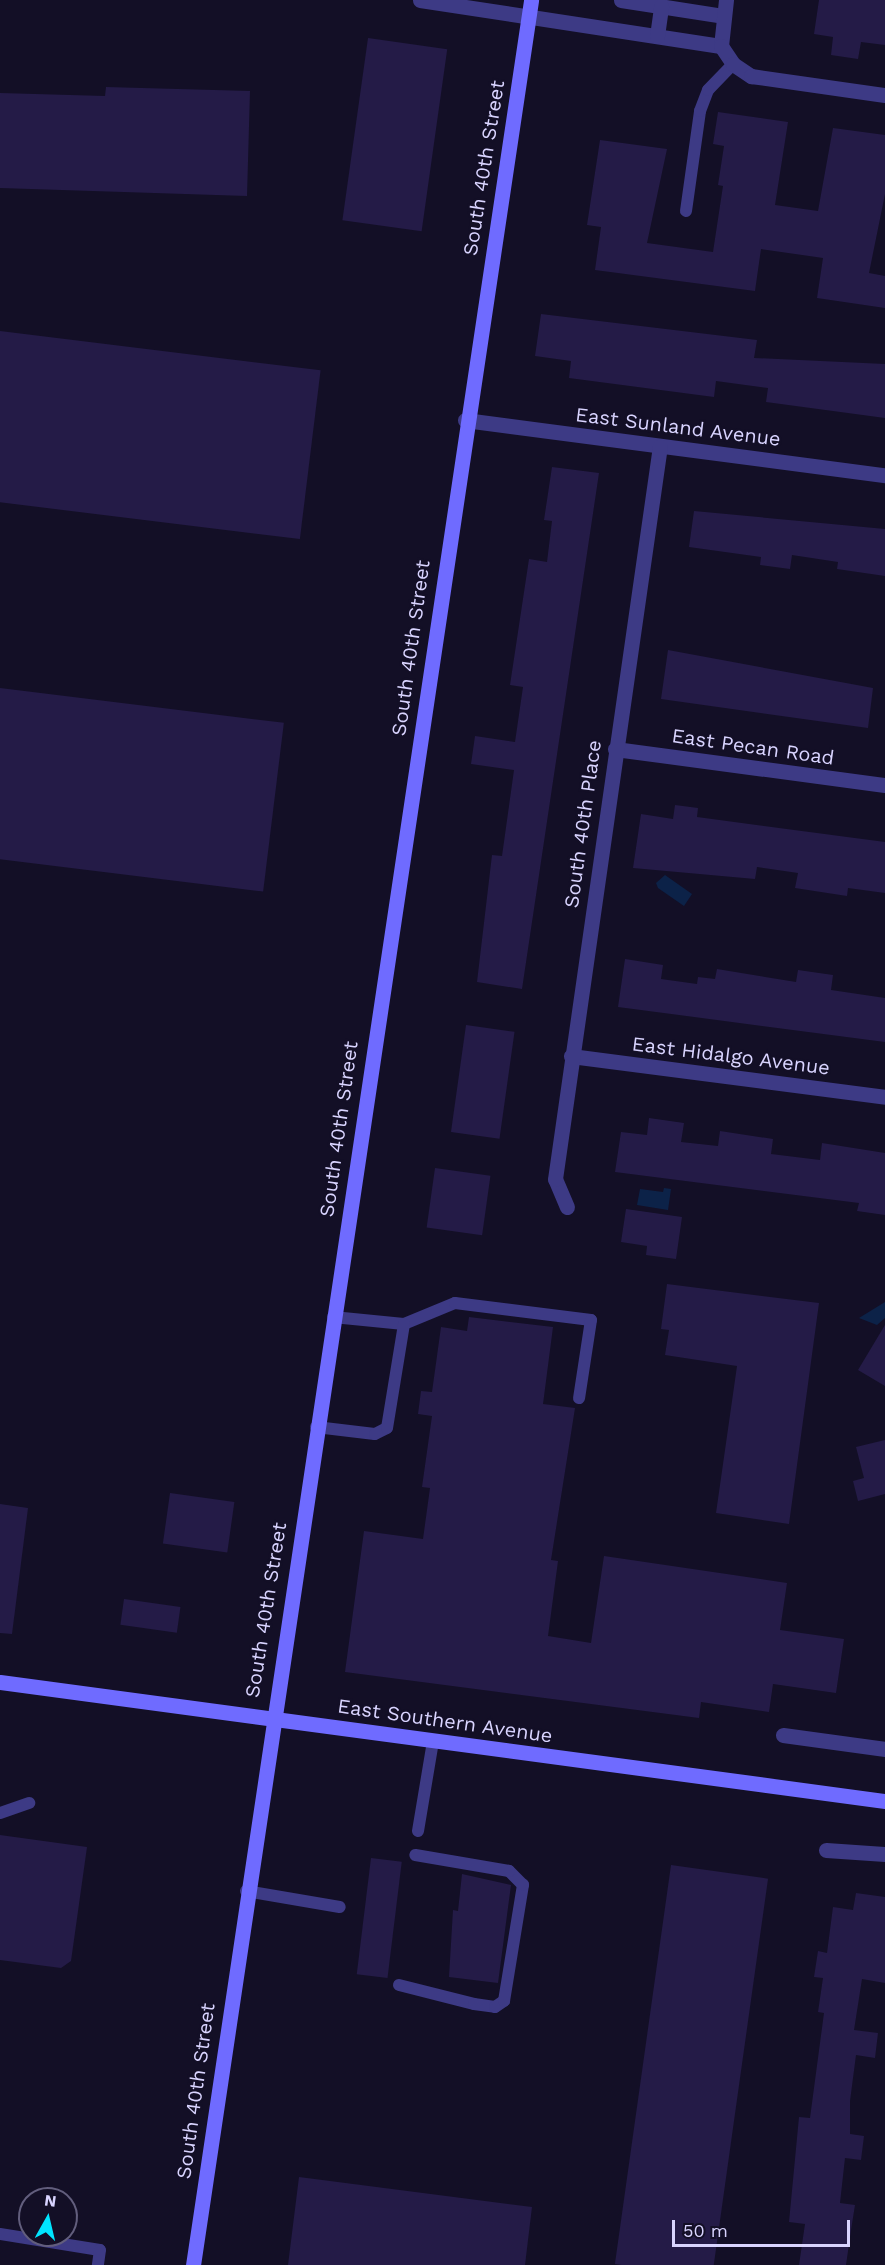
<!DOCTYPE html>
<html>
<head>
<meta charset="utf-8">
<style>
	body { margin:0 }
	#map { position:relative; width:885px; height:2265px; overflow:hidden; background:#130f26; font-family:"Work Sans",sans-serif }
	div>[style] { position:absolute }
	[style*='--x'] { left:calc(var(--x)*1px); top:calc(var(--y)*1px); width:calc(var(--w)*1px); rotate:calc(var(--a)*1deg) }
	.water>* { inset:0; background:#0c2248 }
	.building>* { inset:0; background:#241b47; transform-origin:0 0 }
	.lane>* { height:12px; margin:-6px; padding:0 6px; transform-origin:6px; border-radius:6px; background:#3d3a85 }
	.street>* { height:15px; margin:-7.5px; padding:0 7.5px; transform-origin:7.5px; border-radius:7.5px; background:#3d3a85 }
	.secondary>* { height:15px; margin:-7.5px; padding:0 7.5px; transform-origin:7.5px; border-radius:7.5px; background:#6f6bff }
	span { translate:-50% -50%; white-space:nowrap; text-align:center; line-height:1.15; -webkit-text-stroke:4.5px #130f26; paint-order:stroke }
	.street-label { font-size:20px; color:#d9d4ff }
	.north { position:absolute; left:18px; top:2187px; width:60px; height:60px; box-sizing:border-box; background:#130f26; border:2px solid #625e7d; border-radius:50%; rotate:8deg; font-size:16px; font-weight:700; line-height:24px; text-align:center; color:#d9d4ff }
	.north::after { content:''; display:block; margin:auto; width:21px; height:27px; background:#00e5ff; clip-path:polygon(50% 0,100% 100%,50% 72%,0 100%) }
	.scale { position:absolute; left:672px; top:2220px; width:178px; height:27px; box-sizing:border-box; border:3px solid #d9d4ff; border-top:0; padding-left:8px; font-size:18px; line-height:21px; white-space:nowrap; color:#d9d4ff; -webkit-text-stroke:4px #130f26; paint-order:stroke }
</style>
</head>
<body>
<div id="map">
	<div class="water">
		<div style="clip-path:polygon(665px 875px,692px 894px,684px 906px,658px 888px,656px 883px)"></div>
		<div style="clip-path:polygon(664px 1188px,671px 1189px,668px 1210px,637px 1205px,640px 1189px,663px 1192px)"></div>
		<div style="clip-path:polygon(885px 1302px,885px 1318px,877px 1325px,859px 1318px)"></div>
	</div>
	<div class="building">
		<div style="clip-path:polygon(819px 0,885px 0,885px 45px,861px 42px,858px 59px,831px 55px,833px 37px,814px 34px)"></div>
		<div style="left:368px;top:38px;width:80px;height:184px;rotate:8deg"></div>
		<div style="clip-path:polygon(106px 87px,250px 91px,247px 196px,0 188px,0 93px,105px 96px)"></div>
		<div style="clip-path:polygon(718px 112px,788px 122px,775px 205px,818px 211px,833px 128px,885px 135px,885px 194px,869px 273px,885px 276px,885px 308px,817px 298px,823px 258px,761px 249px,755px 291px,595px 270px,601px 227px,587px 225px,600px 140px,667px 149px,647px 243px,713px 252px,723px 186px,718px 185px,724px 146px,713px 144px)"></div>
		<div style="clip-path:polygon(541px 314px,757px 340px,754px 358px,885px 364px,885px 418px,766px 402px,768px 388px,716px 381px,714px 397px,569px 378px,571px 361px,535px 356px)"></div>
		<div style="left:0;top:331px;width:323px;height:170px;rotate:7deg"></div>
		<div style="clip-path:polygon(552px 467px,599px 473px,522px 989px,477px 982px,492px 855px,502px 856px,514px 770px,471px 764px,475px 736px,515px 742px,523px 687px,510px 685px,529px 559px,547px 562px,552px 521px,544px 520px)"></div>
		<div style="clip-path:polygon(694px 511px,885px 529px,885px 576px,837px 569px,838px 562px,792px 555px,790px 569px,760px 565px,761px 557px,689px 547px)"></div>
		<div style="clip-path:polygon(668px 650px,873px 688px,868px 728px,661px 699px)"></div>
		<div style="left:0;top:688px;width:286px;height:170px;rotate:7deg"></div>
		<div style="clip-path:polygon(675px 805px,698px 808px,697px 817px,885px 842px,885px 893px,848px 888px,847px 896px,795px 888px,798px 873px,757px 867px,755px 879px,633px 868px,641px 814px,673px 819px)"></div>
		<div style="clip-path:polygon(625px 959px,663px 965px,661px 979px,697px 984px,698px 977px,715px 979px,717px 969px,796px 982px,798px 970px,833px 975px,831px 990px,885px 998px,885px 1042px,618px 1007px)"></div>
		<div style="left:466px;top:1025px;width:49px;height:108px;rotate:8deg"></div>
		<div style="clip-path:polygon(649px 1118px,684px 1123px,681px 1142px,718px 1146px,720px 1131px,773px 1139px,771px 1154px,820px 1160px,822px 1143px,885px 1153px,885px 1215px,857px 1211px,859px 1203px,615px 1172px,621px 1132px,647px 1135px)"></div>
		<div style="left:435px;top:1168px;width:56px;height:60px;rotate:8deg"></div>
		<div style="clip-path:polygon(626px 1209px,682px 1217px,676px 1259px,646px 1255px,647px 1246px,621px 1242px)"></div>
		<div style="clip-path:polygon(667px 1284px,819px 1303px,789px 1524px,716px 1513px,737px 1366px,665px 1355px,669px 1330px,661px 1329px)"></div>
		<div style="clip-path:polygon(469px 1317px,553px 1327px,543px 1404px,575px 1408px,551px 1560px,558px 1561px,548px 1636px,591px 1643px,604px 1556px,787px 1583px,780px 1630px,844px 1639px,836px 1693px,773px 1684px,769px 1712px,701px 1702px,699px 1718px,345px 1672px,364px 1531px,423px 1539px,430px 1488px,422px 1487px,432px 1416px,418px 1414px,421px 1391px,432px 1392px,441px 1327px,467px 1331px)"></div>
		<div style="clip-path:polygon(885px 1325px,885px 1386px,858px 1370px)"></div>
		<div style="clip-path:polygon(885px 1440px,885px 1494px,858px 1501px,853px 1481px,864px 1478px,856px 1447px)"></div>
		<div style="left:170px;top:1493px;width:65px;height:51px;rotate:8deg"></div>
		<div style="clip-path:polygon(0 1504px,28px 1508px,12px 1634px,0 1633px)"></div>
		<div style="left:124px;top:1599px;width:57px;height:26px;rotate:8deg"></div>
		<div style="clip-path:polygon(0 1835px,87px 1847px,71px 1961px,61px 1968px,0 1960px)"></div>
		<div style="left:371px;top:1858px;width:31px;height:117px;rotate:7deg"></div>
		<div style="left:671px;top:1865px;width:98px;height:403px;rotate:8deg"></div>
		<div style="clip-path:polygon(462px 1874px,511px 1885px,498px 1983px,449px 1977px,453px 1910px,458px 1911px)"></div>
		<div style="clip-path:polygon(856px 1893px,885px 1897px,885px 1983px,862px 1979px,854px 2030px,878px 2033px,875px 2058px,856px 2055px,850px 2101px,850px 2134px,864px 2136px,861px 2160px,845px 2158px,840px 2203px,855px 2205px,851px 2230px,846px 2265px,799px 2265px,805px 2224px,789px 2222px,799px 2117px,810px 2118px,824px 2013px,818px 2012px,823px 1978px,814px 1977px,818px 1951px,827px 1953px,833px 1907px,853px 1910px)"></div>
		<div style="clip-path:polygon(299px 2177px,532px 2207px,525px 2265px,288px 2265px)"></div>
	</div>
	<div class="lane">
		<div style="--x:686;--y:211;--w:101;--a:-82"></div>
		<div style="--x:700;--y:111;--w:22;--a:-69"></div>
		<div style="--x:708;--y:90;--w:36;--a:-46"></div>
		<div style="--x:333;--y:1317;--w:71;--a:5.6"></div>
		<div style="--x:404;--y:1324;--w:55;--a:-22.4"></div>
		<div style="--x:455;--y:1303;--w:137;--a:7.1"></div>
		<div style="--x:591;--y:1320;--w:79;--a:98.7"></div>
		<div style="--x:316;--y:1427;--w:59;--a:6.8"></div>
		<div style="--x:375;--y:1434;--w:13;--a:-27"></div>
		<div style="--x:387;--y:1428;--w:105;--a:-80.7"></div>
		<div style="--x:0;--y:1813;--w:31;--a:-19"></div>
		<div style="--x:418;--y:1831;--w:91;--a:-80.5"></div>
		<div style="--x:246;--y:1891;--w:95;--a:9.7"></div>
		<div style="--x:399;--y:1985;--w:77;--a:14.2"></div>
		<div style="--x:474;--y:2004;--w:21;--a:8"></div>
		<div style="--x:495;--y:2007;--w:11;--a:-34"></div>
		<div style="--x:504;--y:2001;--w:118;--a:-80.7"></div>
		<div style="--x:523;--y:1885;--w:20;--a:-135"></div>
		<div style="--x:509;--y:1871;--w:95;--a:-170.3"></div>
		<div style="--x:0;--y:2234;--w:101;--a:9.1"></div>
		<div style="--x:100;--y:2250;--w:15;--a:98"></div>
	</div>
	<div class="street">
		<div style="--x:420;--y:0;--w:304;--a:8.7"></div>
		<div style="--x:621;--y:0;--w:103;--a:8.9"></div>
		<div style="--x:726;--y:0;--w:46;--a:96.2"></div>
		<div style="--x:721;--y:46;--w:22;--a:56"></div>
		<div style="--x:733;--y:64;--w:22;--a:34"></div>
		<div style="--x:751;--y:76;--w:135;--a:8.1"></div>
		<div style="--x:657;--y:36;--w:30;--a:-82"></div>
		<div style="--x:465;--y:420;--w:424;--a:7.5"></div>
		<div style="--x:615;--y:749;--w:272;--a:7.6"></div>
		<div style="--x:571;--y:1056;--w:317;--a:7.4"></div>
		<div style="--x:567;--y:1207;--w:30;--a:-113"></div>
		<div style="--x:555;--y:1179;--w:740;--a:-81.85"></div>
		<div style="--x:783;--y:1735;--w:103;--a:7.8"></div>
		<div style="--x:826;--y:1850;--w:59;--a:3.9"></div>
	</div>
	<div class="secondary">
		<div style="--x:0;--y:1682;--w:893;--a:7.66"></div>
		<div style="--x:193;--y:2265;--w:2290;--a:-81.51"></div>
	</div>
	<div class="street-label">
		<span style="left:484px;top:168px;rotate:-81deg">South 40th Street</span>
		<span style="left:678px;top:427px;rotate:7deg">East Sunland Avenue</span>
		<span style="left:411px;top:648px;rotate:-82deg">South 40th Street</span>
		<span style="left:753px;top:747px;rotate:8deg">East Pecan Road</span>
		<span style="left:583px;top:824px;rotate:-82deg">South 40th Place</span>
		<span style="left:731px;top:1056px;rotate:7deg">East Hidalgo Avenue</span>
		<span style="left:339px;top:1129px;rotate:-82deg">South 40th Street</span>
		<span style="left:266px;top:1610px;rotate:-81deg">South 40th Street</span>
		<span style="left:445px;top:1721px;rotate:8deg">East Southern Avenue</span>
		<span style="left:196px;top:2091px;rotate:-82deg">South 40th Street</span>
	</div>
	<div class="north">N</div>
	<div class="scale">50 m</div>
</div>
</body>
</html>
